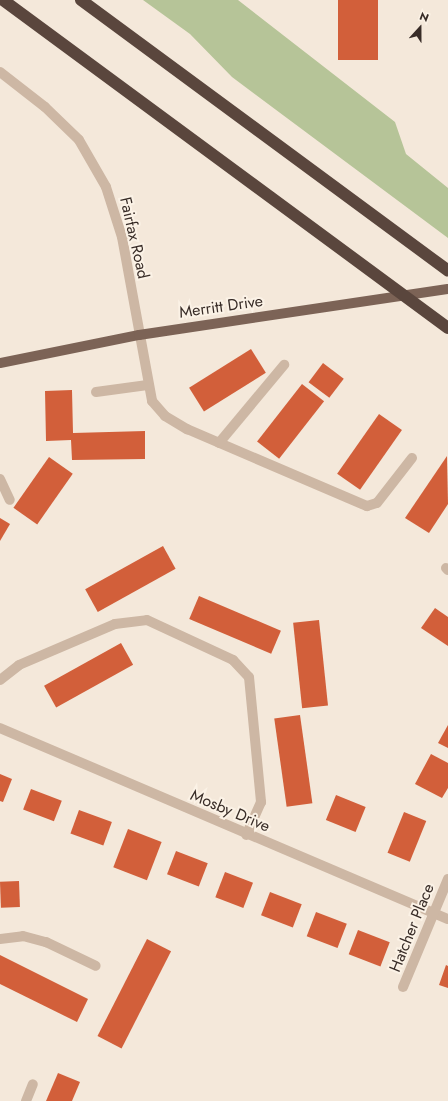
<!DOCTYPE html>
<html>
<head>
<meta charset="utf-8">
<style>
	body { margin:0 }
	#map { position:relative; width:448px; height:1101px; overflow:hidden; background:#f4e8da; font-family:Jost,sans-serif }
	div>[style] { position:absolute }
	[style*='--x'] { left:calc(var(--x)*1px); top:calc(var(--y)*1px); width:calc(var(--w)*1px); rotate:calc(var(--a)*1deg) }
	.green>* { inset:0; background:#b6c498 }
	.building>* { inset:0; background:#d25f3a; transform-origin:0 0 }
	.minor>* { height:10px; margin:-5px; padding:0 5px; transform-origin:5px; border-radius:5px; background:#cdb7a4 }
	.major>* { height:10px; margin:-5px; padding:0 5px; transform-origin:5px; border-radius:5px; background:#7c6356 }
	.highway>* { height:12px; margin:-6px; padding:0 6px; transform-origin:6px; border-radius:6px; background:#5a463d }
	span { translate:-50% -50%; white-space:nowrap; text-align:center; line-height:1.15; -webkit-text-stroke:4px #fbf2e6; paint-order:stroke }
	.street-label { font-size:16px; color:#382c27 }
	.north { position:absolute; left:400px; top:8px; width:40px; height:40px; -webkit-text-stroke:3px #fbf2e6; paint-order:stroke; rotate:21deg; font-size:11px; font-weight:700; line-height:16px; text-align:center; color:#382c27 }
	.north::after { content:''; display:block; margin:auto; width:14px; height:18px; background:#382c27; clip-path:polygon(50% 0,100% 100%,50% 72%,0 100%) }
</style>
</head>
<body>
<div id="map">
	<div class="green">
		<div style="clip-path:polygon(143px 0,238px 0,395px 122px,406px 154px,448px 188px,448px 238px,232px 77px,190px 34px)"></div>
	</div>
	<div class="building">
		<div style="left:338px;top:0;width:40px;height:60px"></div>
		<div style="left:251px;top:349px;width:28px;height:73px;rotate:58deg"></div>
		<div style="left:323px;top:363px;width:26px;height:24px;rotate:37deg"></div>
		<div style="left:302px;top:384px;width:28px;height:73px;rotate:38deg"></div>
		<div style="clip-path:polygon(72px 390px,73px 433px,145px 431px,145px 459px,72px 460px,71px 440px,46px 441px,45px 391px)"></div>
		<div style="left:379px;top:414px;width:28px;height:73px;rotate:35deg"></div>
		<div style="clip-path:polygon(447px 456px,448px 504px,429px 533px,405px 518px)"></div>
		<div style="left:49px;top:457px;width:29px;height:62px;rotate:35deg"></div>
		<div style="clip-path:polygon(0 518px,10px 524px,0 541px)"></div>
		<div style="left:163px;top:546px;width:26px;height:89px;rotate:61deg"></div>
		<div style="left:199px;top:596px;width:89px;height:25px;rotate:23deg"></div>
		<div style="clip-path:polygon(435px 608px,448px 617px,448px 646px,421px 628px)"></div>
		<div style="left:319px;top:620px;width:86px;height:26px;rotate:84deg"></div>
		<div style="left:121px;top:643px;width:25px;height:88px;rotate:61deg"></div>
		<div style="left:300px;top:715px;width:89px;height:26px;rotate:82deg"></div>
		<div style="clip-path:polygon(448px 725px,448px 748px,438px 743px)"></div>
		<div style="clip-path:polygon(431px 754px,448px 763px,448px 788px,442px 798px,415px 784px)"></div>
		<div style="clip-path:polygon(0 774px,12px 779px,3px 802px,0 801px)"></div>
		<div style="left:31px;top:789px;width:33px;height:22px;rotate:21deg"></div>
		<div style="left:336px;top:795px;width:32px;height:27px;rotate:22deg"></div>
		<div style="left:79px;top:810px;width:35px;height:25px;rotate:20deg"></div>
		<div style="left:404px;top:812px;width:24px;height:44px;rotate:22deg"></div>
		<div style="left:128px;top:829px;width:36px;height:41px;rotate:21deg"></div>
		<div style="left:176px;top:851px;width:34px;height:25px;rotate:21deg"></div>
		<div style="left:225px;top:872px;width:30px;height:27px;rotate:21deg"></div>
		<div style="left:19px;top:881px;width:26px;height:19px;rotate:88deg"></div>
		<div style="left:270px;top:892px;width:34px;height:25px;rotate:21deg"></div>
		<div style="left:316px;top:912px;width:33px;height:26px;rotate:21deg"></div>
		<div style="left:358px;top:930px;width:34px;height:26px;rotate:21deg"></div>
		<div style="left:147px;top:939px;width:27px;height:109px;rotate:27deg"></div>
		<div style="clip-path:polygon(0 955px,88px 999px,77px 1022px,0 984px)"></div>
		<div style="clip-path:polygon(446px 965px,448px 966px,448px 988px,439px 985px)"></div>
		<div style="clip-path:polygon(58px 1073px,80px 1082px,72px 1101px,46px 1101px)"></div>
	</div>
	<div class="minor">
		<div style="--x:0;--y:72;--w:57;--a:37.9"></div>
		<div style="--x:45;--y:107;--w:47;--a:44.1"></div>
		<div style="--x:79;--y:140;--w:54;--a:60.1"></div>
		<div style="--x:106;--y:187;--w:52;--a:72.3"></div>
		<div style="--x:122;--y:237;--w:167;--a:79.6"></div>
		<div style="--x:152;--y:401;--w:20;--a:49"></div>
		<div style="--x:165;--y:416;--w:26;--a:31"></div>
		<div style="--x:187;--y:429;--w:196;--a:23.2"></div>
		<div style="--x:367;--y:506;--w:10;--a:-17"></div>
		<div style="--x:377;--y:503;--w:57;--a:-52.1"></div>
		<div style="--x:96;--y:392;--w:52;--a:-7.7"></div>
		<div style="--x:219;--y:443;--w:102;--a:-50.2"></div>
		<div style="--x:0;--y:479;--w:23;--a:65"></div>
		<div style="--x:446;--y:568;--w:3;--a:45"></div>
		<div style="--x:0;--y:680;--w:24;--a:-38"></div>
		<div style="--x:19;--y:665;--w:104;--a:-23.1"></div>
		<div style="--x:115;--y:624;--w:32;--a:-7"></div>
		<div style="--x:147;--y:620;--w:95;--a:24.9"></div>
		<div style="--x:233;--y:660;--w:23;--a:47"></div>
		<div style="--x:249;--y:677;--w:126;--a:84.5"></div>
		<div style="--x:261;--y:802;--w:36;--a:114"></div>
		<div style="--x:0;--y:728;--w:487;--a:23.1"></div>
		<div style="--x:0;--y:939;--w:23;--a:-7"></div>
		<div style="--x:23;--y:936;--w:24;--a:15"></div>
		<div style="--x:46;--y:942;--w:55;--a:25.6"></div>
		<div style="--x:403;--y:987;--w:117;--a:-67.4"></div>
		<div style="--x:26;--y:1101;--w:18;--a:-68"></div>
	</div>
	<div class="major">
		<div style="--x:0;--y:363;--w:142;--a:-11.4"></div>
		<div style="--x:139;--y:335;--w:312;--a:-8.5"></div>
	</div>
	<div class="highway">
		<div style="--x:3;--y:0;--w:553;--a:36.39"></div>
		<div style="--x:81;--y:0;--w:456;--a:36.4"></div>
	</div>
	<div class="street-label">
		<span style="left:134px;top:238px;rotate:77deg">Fairfax Road</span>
		<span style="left:221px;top:307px;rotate:-8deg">Merritt Drive</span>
		<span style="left:230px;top:811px;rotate:23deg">Mosby Drive</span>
		<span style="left:412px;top:928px;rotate:-68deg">Hatcher Place</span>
	</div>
	<div class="north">N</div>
</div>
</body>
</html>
